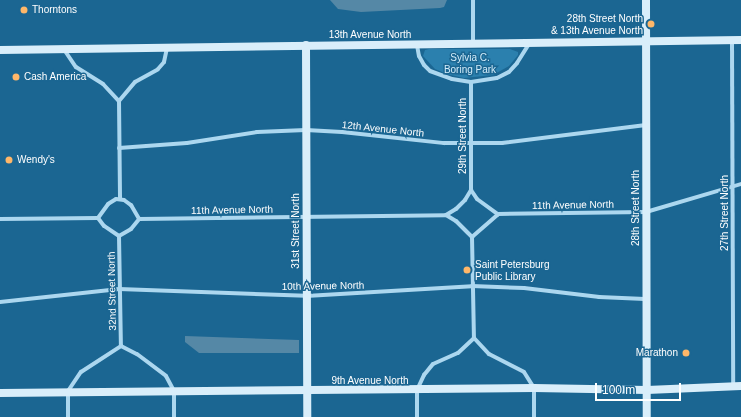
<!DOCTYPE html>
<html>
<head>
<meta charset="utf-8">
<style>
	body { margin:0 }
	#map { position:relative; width:741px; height:417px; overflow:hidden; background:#1b6692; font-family:Arial,sans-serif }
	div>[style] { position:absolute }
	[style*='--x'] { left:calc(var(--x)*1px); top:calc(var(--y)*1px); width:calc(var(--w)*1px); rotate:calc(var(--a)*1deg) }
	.green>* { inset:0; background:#2b80ae }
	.water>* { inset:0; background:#5588a6 }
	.street>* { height:4px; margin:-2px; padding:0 2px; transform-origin:2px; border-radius:2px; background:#acd7ef }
	.secondary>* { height:8px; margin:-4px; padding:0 4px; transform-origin:4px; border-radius:4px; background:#d9eefa }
	.dots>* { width:11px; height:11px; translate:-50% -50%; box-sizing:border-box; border:2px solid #1b6692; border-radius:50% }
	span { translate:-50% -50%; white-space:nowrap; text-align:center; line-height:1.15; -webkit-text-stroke:3px #1b6692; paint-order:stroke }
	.poi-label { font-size:10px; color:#fff }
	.left { translate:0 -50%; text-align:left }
	.right { translate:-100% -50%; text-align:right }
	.street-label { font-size:10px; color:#fff }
	.park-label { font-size:10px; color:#d2ecfa }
	.scale { position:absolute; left:595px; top:383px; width:86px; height:18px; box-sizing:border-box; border:2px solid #fff; border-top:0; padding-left:5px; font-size:12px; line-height:14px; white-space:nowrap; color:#fff; -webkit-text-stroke:3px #1b6692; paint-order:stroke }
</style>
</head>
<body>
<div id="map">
	<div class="green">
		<div style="clip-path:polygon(429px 49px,510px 49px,518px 52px,518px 55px,509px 66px,493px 75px,464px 78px,447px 74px,435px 69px,423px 56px,425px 50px)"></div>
	</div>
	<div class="water">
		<div style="clip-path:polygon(330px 0,447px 0,444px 7px,440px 8px,361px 12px,338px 9px)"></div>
		<div style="clip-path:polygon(185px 336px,299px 340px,299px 353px,199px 353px,185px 342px)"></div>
	</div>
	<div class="street">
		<div style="--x:732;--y:40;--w:346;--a:89.8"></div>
		<div style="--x:473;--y:44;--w:44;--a:-90"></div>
		<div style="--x:417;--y:45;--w:11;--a:80"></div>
		<div style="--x:419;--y:56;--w:10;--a:61"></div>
		<div style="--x:424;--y:65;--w:8;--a:45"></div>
		<div style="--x:430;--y:71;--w:23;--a:20"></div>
		<div style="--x:452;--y:79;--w:19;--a:9"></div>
		<div style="--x:471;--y:82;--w:26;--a:-9"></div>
		<div style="--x:497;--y:78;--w:13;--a:-27"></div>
		<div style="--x:509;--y:72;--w:12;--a:-48"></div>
		<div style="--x:517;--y:63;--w:22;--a:-58"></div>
		<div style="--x:63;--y:48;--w:23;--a:56"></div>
		<div style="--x:76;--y:67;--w:32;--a:32"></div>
		<div style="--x:103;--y:84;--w:23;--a:47"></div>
		<div style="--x:119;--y:101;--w:97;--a:89.4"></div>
		<div style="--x:119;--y:101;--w:25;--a:-50"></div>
		<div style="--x:135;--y:82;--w:26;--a:-29"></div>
		<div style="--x:158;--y:69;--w:9;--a:-49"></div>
		<div style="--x:164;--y:62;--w:14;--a:-78"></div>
		<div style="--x:119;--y:148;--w:68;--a:-4.2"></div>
		<div style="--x:187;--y:143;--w:71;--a:-8.9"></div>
		<div style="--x:257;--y:132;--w:49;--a:-2.3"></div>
		<div style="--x:306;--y:130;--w:36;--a:3"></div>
		<div style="--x:342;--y:132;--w:103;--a:6.2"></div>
		<div style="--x:444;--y:143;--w:58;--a:0"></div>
		<div style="--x:502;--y:143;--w:145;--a:-7.1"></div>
		<div style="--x:471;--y:190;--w:11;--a:56"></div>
		<div style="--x:477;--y:199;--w:26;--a:36"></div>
		<div style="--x:498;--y:214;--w:148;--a:-0.8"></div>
		<div style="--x:646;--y:212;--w:99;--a:-16.4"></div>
		<div style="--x:446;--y:215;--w:12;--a:31"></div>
		<div style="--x:456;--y:221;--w:23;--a:45"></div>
		<div style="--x:472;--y:237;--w:101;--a:88.9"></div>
		<div style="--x:0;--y:219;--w:98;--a:-0.6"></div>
		<div style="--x:139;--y:219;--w:307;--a:-0.7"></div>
		<div style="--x:446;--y:215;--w:12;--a:-31"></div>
		<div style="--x:456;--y:209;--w:13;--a:-45"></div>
		<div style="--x:465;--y:200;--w:12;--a:-59"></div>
		<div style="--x:471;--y:190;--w:108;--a:-90"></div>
		<div style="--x:119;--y:236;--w:110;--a:89"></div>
		<div style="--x:119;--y:236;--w:18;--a:-146"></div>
		<div style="--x:104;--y:226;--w:10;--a:-127"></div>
		<div style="--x:98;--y:218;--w:17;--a:-54"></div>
		<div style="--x:108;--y:204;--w:9;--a:-32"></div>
		<div style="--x:116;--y:199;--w:8;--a:7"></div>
		<div style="--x:124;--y:200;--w:9;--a:36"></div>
		<div style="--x:131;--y:205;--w:16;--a:60"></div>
		<div style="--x:119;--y:236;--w:14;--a:-30"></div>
		<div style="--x:131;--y:229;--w:13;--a:-51"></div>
		<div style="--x:472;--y:237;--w:35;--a:-41"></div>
		<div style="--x:0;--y:302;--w:120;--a:-6.2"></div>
		<div style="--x:119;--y:289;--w:187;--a:2.1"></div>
		<div style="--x:306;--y:296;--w:166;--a:-3.4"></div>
		<div style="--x:472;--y:286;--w:52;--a:2.2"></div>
		<div style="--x:524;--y:288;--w:76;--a:6.8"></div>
		<div style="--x:599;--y:297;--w:46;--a:2.5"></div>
		<div style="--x:68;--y:417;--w:26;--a:-90"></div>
		<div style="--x:68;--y:391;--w:23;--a:-56"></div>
		<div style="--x:81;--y:372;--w:48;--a:-33"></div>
		<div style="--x:121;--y:346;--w:18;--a:27"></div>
		<div style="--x:137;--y:354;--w:36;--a:37"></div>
		<div style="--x:166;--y:376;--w:17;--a:62"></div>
		<div style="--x:174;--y:391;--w:26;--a:90"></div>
		<div style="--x:417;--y:417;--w:27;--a:-90"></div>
		<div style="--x:417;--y:390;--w:17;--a:-65"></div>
		<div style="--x:424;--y:375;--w:14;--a:-51"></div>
		<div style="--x:433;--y:364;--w:27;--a:-24"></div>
		<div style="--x:458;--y:353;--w:22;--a:-43"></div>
		<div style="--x:474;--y:338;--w:22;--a:47"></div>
		<div style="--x:489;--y:354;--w:39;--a:27"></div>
		<div style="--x:524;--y:372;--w:19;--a:58"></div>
		<div style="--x:534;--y:388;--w:29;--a:90"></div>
	</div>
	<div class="secondary">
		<div style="--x:646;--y:0;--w:417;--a:89.9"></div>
		<div style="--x:306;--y:45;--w:372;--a:89.8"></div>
		<div style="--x:0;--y:50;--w:741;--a:-0.77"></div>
		<div style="--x:0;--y:393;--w:534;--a:-0.54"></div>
		<div style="--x:534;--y:388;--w:113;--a:1"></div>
		<div style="--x:647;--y:390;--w:94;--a:-2.4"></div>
	</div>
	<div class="dots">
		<div style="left:24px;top:10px;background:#ffb769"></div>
		<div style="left:651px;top:24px;background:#ffb769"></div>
		<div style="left:16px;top:77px;background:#ffb769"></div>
		<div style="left:9px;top:160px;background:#ffb769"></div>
		<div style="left:467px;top:270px;background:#ffb769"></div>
		<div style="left:686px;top:353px;background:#ffb769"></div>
	</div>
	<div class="poi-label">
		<span class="left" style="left:32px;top:10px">Thorntons</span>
		<span class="right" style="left:643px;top:24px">28th Street North<br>&amp; 13th Avenue North</span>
		<span class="left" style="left:24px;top:77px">Cash America</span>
		<span class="left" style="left:17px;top:160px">Wendy's</span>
		<span class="left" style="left:475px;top:270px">Saint Petersburg<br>Public Library</span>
		<span class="right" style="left:678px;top:353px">Marathon</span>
	</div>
	<div class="street-label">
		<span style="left:370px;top:35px">13th Avenue North</span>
		<span style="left:383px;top:129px;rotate:6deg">12th Avenue North</span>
		<span style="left:463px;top:136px;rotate:-90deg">29th Street North</span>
		<span style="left:573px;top:205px;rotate:-1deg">11th Avenue North</span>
		<span style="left:636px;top:208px;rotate:-90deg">28th Street North</span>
		<span style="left:232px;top:210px;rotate:-1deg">11th Avenue North</span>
		<span style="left:725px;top:213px;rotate:-90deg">27th Street North</span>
		<span style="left:296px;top:231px;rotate:-90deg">31st Street North</span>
		<span style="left:323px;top:286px;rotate:-1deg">10th Avenue North</span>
		<span style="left:112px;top:291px;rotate:-91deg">32nd Street North</span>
		<span style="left:370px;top:381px">9th Avenue North</span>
	</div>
	<div class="park-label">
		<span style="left:470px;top:63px">Sylvia C.<br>Boring Park</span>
	</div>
	<div class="scale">100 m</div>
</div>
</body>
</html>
